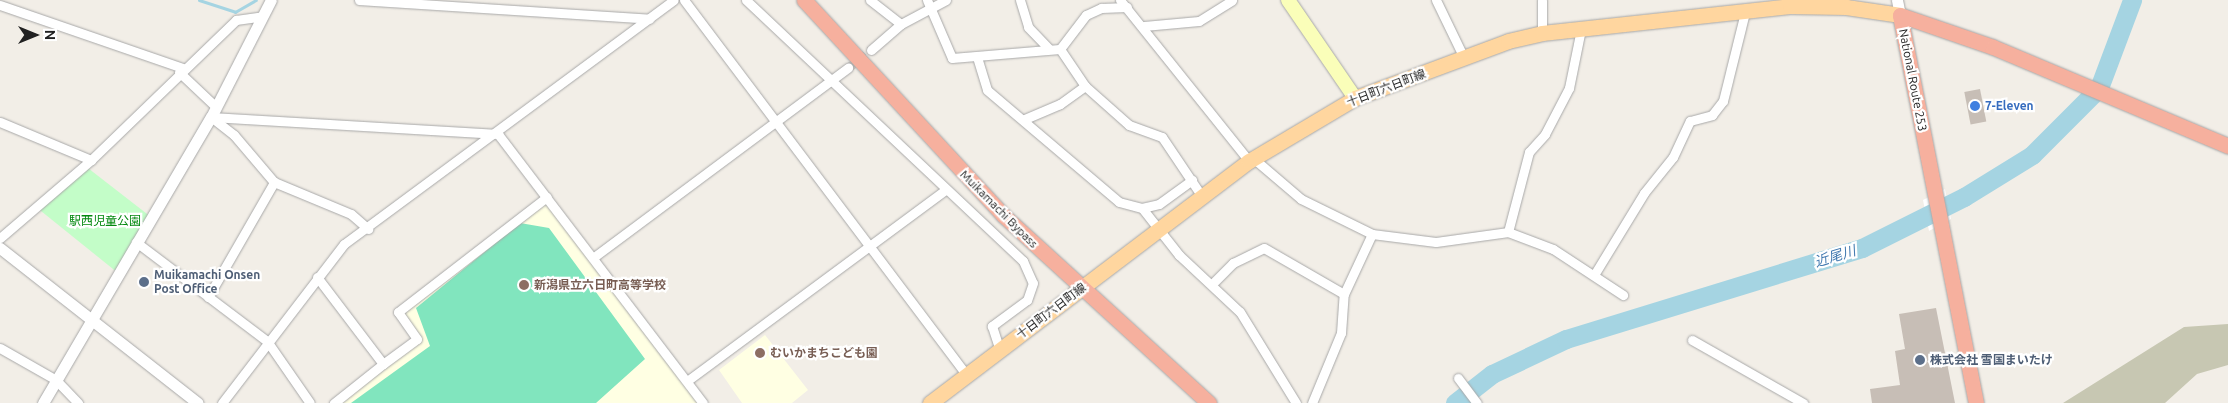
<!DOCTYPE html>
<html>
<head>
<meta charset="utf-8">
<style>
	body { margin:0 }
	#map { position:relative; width:2228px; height:403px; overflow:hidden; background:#f2eee7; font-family:Ubuntu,"Noto Sans JP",sans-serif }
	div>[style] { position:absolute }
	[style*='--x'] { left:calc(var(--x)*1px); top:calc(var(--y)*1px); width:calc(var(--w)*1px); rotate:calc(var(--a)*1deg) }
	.education>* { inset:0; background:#ffffe3 }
	.construction>* { inset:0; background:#c7c7b2 }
	.park>* { inset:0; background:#c3fdc8 }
	.pitch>* { inset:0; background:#81e5be }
	.pier>* { inset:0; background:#fff }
	.stream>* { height:3px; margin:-1.5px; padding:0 1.5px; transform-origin:1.5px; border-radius:1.5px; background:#a5d4e2 }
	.river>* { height:19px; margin:-9.5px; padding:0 9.5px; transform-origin:9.5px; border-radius:9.5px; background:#a5d4e2 }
	.building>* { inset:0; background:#c7beb6; transform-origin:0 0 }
	.minor-tunnel>* { height:9px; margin-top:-4.5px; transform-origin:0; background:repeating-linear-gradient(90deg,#c8c5bf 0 9px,transparent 0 13.5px) }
	.roads { filter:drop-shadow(0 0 1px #a8a8a8) drop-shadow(0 0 1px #a8a8a8) }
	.minor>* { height:9px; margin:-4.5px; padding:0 4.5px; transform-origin:4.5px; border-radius:4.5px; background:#fff }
	.tertiary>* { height:11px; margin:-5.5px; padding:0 5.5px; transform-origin:5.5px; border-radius:5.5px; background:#fff }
	.secondary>* { height:14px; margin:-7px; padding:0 7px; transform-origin:7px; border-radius:7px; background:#fafeb9 }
	.primary>* { height:15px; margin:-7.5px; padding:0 7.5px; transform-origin:7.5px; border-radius:7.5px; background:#ffd69f }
	.trunk>* { height:15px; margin:-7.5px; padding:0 7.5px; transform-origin:7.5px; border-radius:7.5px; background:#f6b09e }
	.dots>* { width:14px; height:14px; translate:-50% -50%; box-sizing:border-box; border:2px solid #fff; border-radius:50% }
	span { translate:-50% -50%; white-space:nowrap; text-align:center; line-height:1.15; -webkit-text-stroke:4.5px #fff; paint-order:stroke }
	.street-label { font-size:12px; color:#212121 }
	.shop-label { font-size:12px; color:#366cbe; font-weight:700 }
	.left { translate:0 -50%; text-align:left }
	.park-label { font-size:12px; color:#048910 }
	.service-label { font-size:12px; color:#4e5e75; font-weight:700 }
	.education-label { font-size:12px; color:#785e54; font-weight:700 }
	.water-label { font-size:14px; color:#437ab0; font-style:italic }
	.north { position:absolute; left:10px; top:10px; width:50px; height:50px; -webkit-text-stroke:4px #fff; paint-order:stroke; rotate:90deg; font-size:14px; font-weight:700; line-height:20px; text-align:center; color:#212121 }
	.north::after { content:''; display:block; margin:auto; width:18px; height:22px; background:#212121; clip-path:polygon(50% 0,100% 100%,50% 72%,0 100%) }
</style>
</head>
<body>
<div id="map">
	<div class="education">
		<div style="clip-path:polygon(547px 197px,703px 403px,334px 403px,416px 339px,398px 312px)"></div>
		<div style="clip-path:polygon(765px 335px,808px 390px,792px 403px,742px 403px,719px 370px)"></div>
	</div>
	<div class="construction">
		<div style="clip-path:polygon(2228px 324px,2228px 365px,2197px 374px,2165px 403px,2063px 403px,2184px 327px)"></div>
	</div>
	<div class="park">
		<div style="clip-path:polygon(84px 165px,151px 217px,118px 273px,36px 207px)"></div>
	</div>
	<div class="pitch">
		<div style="clip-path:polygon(520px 223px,549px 228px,645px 359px,596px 403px,351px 403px,430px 346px,416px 308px)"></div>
	</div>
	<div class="pier">
		<div style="clip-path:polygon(1945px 189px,1951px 219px,1929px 231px,1923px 200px)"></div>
	</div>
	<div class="stream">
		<div style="--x:199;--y:0;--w:38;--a:18"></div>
		<div style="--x:235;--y:12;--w:24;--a:-30"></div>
	</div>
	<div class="river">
		<div style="--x:1455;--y:403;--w:47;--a:-38.1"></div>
		<div style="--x:1492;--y:374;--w:82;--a:-25.3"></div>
		<div style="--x:1566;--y:339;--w:310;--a:-17.1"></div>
		<div style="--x:1862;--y:248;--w:114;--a:-26.6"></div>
		<div style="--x:1964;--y:197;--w:80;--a:-31.7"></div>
		<div style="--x:2032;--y:155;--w:95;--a:-45"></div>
		<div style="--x:2099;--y:88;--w:94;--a:-69.4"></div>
	</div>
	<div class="building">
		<div style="left:1980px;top:89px;width:33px;height:16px;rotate:79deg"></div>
		<div style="clip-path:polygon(1936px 308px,1955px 403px,1872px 403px,1870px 389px,1900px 385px,1895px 351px,1905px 349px,1899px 314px)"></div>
	</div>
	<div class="minor-tunnel">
		<div style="--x:848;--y:68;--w:29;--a:-38"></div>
	</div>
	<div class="roads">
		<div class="minor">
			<div style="--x:359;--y:0;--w:291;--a:3.7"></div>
			<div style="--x:684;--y:0;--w:470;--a:53"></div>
			<div style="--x:746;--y:0;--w:381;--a:43.3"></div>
			<div style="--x:1023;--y:261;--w:24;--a:66"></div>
			<div style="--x:1033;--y:283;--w:18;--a:109"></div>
			<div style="--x:1027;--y:300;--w:44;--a:143.4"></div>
			<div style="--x:992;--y:326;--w:25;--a:72"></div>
			<div style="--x:870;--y:0;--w:39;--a:38"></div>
			<div style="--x:927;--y:0;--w:63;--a:66.7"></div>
			<div style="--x:952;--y:58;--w:108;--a:-4.8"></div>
			<div style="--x:1060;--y:49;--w:45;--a:56"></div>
			<div style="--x:1085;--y:86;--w:31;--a:144"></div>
			<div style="--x:1060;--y:104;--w:39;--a:157"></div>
			<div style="--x:1020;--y:0;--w:28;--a:73"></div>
			<div style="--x:1028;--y:27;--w:30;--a:46"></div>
			<div style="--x:1120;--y:0;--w:206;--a:51.3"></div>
			<div style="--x:1436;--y:0;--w:64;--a:64.2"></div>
			<div style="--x:1542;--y:0;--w:33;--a:90"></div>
			<div style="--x:0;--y:5;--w:194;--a:19"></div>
			<div style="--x:1144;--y:26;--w:55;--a:-5.2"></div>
			<div style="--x:1199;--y:21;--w:39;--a:-32"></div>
			<div style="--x:1060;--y:49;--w:43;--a:-52.6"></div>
			<div style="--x:1086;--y:15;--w:17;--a:-25"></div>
			<div style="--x:1101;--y:8;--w:26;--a:-2"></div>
			<div style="--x:871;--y:50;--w:40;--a:-41"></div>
			<div style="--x:901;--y:24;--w:51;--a:-28.1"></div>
			<div style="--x:977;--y:57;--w:34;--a:73"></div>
			<div style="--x:987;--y:90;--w:173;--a:40.3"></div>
			<div style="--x:1119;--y:202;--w:24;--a:15"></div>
			<div style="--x:1142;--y:208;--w:17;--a:-13"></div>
			<div style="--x:1159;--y:204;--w:41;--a:-36"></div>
			<div style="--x:179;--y:72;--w:51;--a:43.4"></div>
			<div style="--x:1085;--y:86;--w:59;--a:41.6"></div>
			<div style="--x:1129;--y:125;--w:35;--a:20"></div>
			<div style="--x:1162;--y:137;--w:73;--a:56.1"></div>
			<div style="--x:211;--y:117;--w:288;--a:3.4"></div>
			<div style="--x:498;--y:134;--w:338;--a:52.7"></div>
			<div style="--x:211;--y:117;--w:29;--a:38"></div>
			<div style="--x:234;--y:135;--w:62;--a:49.6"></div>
			<div style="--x:274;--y:182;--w:83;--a:22.6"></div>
			<div style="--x:351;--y:214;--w:23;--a:41"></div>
			<div style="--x:0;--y:122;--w:99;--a:22.7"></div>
			<div style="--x:1253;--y:158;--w:63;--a:40.5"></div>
			<div style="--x:1301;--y:199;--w:79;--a:26.2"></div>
			<div style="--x:1372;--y:234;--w:64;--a:7.1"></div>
			<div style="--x:1436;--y:242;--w:73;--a:-7.9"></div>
			<div style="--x:1508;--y:232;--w:48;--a:20.7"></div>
			<div style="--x:1553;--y:249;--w:84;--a:33.3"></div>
			<div style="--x:1142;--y:208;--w:60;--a:51.8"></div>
			<div style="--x:1179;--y:255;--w:83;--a:43.1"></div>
			<div style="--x:1240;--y:312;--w:107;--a:58.4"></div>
			<div style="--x:1508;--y:232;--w:83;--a:-75.3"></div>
			<div style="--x:1529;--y:152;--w:24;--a:-48"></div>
			<div style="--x:1545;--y:134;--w:52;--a:-62.4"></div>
			<div style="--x:1569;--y:88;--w:60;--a:-78.5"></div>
			<div style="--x:0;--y:238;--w:120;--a:-40.6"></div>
			<div style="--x:91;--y:160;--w:202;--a:-44"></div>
			<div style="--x:236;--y:20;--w:27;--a:-8"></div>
			<div style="--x:136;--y:242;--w:164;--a:37.1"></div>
			<div style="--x:267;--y:341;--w:75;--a:55.3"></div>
			<div style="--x:594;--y:257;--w:317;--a:-36.7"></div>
			<div style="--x:1594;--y:275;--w:96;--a:-58.6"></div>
			<div style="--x:1644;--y:193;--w:46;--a:-51.1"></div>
			<div style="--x:1673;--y:157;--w:40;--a:-65"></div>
			<div style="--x:1690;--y:121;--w:23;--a:-15"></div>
			<div style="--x:1712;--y:115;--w:18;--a:-52"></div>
			<div style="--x:1723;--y:101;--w:92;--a:-76.1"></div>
			<div style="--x:317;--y:277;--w:109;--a:52.8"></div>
			<div style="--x:383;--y:364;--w:63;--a:141.5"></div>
			<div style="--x:1212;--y:284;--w:30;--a:-45"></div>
			<div style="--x:1233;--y:263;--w:34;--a:-26"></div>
			<div style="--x:1264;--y:248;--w:92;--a:29.9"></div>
			<div style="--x:208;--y:297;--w:133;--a:-60.1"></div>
			<div style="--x:1692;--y:340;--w:128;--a:29.6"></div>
			<div style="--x:0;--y:348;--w:64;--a:29.7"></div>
			<div style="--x:56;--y:380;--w:32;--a:46"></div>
			<div style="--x:383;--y:364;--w:42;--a:-36.3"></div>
			<div style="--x:417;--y:339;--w:33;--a:-125"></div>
			<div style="--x:398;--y:312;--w:188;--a:-37.7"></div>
			<div style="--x:1458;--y:378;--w:31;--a:53"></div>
			<div style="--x:687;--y:381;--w:321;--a:-36.5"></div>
			<div style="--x:222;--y:403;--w:200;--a:-52.5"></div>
			<div style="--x:344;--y:244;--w:410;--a:-36.5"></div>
			<div style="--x:1312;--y:403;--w:76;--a:-67.5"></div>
			<div style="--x:1341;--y:333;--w:39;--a:-86"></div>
			<div style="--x:1344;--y:294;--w:66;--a:-65"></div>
		</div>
		<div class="tertiary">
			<div style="--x:1897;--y:0;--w:15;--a:79"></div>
			<div style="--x:0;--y:248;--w:251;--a:38.1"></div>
			<div style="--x:43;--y:403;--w:332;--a:-59.6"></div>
			<div style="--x:211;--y:117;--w:131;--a:-62.9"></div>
		</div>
		<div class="secondary">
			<div style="--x:1288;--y:0;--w:119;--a:55.6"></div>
		</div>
		<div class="primary">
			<div style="--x:930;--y:403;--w:400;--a:-37.2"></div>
			<div style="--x:1249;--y:161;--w:123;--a:-30.7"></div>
			<div style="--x:1355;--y:98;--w:163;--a:-20.4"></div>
			<div style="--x:1508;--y:41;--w:35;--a:-13"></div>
			<div style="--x:1542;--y:33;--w:249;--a:-6.2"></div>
			<div style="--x:1790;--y:6;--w:56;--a:1"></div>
			<div style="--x:1846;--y:7;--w:55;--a:8.4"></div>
		</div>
		<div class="trunk">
			<div style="--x:804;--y:0;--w:293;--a:47.2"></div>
			<div style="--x:1003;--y:215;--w:279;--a:42.4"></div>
			<div style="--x:1976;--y:403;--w:395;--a:-101.1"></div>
			<div style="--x:1900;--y:15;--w:98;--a:19"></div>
			<div style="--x:1993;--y:47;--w:255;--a:22.8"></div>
		</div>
	</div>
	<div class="dots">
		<div style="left:1975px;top:106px;background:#3f7fe0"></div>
		<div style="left:144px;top:282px;background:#5c6f8a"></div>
		<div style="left:524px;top:285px;background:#8d6e63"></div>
		<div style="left:760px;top:353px;background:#8d6e63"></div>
		<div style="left:1920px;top:360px;background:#5c6f8a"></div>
	</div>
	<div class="street-label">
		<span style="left:1913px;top:80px;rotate:79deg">National Route 253</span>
		<span style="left:1386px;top:88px;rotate:-21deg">十日町六日町線</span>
		<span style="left:999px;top:209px;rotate:45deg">Muikamachi Bypass</span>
		<span style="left:1051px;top:311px;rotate:-37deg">十日町六日町線</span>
	</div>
	<div class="shop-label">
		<span class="left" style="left:1985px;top:106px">7-Eleven</span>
	</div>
	<div class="park-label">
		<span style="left:105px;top:221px">駅西児童公園</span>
	</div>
	<div class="service-label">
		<span class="left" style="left:154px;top:282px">Muikamachi Onsen<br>Post Office</span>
		<span class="left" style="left:1930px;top:360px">株式会社 雪国まいたけ</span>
	</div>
	<div class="education-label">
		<span class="left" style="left:534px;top:285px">新潟県立六日町高等学校</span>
		<span class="left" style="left:770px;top:353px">むいかまちこども園</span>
	</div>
	<div class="water-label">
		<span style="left:1835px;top:256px;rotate:-17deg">近尾川</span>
	</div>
	<div class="north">N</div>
</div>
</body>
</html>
